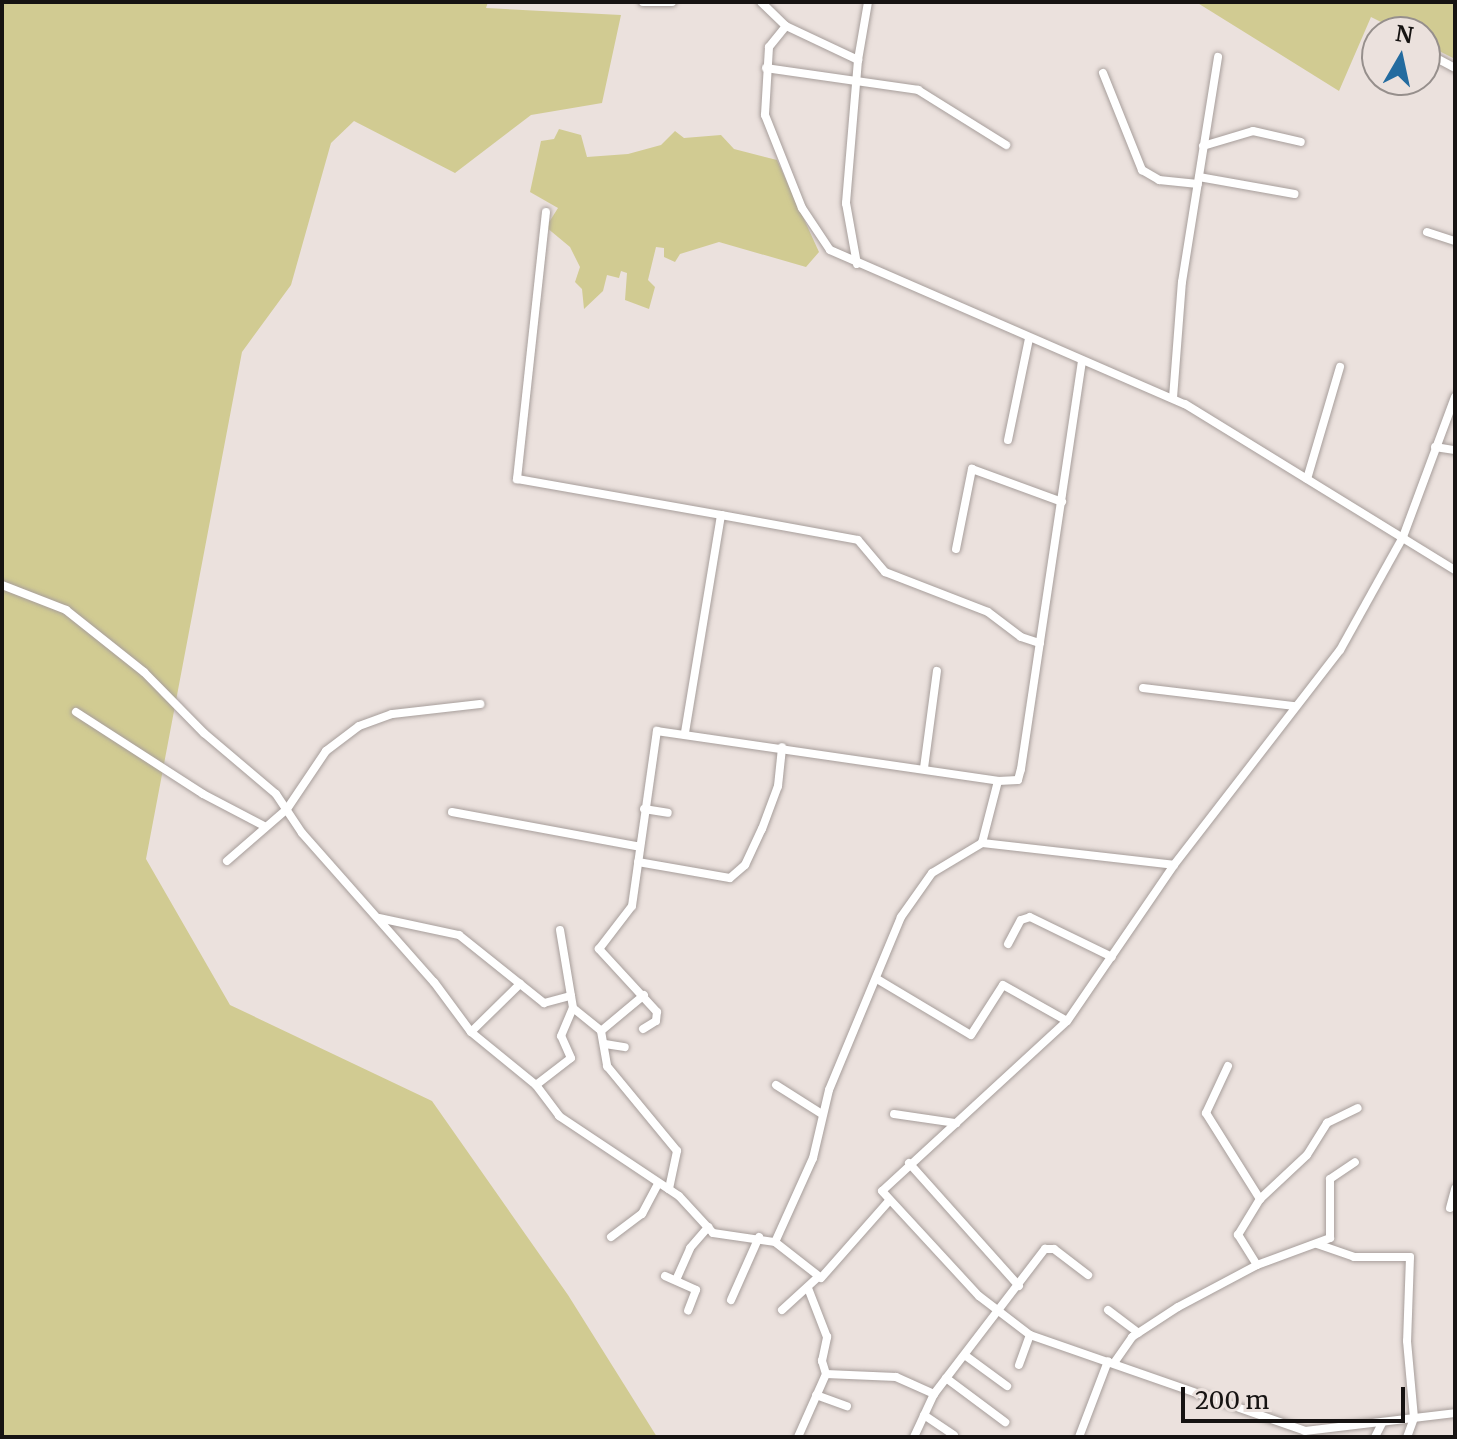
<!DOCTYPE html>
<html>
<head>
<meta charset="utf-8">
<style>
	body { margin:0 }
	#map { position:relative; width:1457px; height:1439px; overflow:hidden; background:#ebe1dd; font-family:Merriweather,serif }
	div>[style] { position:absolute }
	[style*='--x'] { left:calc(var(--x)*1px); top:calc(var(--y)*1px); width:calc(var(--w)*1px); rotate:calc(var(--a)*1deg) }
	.green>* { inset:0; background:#d1cb92 }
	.roads { filter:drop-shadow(0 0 2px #a79e9b) drop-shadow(0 0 2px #a79e9b) }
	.street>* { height:8px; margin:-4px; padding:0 4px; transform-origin:4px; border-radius:4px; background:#fff }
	span { translate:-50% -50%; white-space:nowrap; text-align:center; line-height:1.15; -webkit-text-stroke:7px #ebe1dd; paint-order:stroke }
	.frame { position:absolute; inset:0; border:4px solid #161312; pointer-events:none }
	.north { position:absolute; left:1361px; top:16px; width:80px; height:80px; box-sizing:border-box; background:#ebe1dd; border:2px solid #968f8c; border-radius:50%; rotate:9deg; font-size:22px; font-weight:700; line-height:32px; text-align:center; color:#161312 }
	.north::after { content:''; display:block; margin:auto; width:28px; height:36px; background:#236b9f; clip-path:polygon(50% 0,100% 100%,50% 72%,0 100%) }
	.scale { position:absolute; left:1181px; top:1387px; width:224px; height:36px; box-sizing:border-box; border:4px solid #161312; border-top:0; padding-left:10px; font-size:24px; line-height:28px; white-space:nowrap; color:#161312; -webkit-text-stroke:6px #ebe1dd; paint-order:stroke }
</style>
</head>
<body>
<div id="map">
	<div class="green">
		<div style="clip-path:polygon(2px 2px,488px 2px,486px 8px,621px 15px,602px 103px,531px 115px,455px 173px,354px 121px,331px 143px,291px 285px,242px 352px,146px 859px,230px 1005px,432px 1101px,568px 1295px,657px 1437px,2px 1437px)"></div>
		<div style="clip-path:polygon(1196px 2px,1455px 2px,1455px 59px,1425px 44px,1425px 32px,1401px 32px,1371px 17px,1339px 91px)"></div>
		<div style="clip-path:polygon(559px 129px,581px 135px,587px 157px,628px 154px,661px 145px,675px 131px,684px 138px,721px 135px,734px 149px,777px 160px,819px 252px,806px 267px,719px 242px,680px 254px,675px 262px,664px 257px,664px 248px,656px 247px,648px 280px,655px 287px,649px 309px,625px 300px,627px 273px,621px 271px,619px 278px,607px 275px,603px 291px,584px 309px,582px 289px,575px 282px,580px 267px,570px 247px,546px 227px,558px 208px,530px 192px,541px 141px,554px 139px)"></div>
	</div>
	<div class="roads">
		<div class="street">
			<div style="--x:643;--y:2;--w:29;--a:0"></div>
			<div style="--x:761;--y:2;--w:35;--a:44"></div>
			<div style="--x:786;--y:26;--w:80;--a:25.3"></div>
			<div style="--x:858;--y:60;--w:144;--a:94.8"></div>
			<div style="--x:846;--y:203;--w:62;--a:79.8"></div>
			<div style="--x:786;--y:26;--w:27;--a:129"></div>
			<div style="--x:769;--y:47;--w:68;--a:93.4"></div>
			<div style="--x:765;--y:115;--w:100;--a:68.3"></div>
			<div style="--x:802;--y:208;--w:50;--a:56.3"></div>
			<div style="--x:830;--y:250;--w:387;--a:23.5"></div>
			<div style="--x:1185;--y:404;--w:317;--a:31.6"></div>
			<div style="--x:1385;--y:31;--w:1;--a:45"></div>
			<div style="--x:1425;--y:52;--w:34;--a:28"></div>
			<div style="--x:858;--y:60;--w:59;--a:-80.2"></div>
			<div style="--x:766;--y:68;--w:154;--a:8.2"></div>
			<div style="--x:918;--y:90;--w:104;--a:32"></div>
			<div style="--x:1103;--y:73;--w:105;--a:68.1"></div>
			<div style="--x:1142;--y:170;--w:20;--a:30"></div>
			<div style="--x:1159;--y:180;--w:39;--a:6"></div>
			<div style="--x:1203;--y:146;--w:52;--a:-16.7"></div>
			<div style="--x:1253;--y:131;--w:49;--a:12.9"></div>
			<div style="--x:1199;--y:177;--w:97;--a:10.1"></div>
			<div style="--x:546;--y:212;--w:269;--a:96.2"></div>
			<div style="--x:517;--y:479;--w:207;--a:10"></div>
			<div style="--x:721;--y:515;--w:221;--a:99.4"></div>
			<div style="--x:1427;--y:232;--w:29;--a:18"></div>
			<div style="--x:1455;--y:397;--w:149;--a:110.4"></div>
			<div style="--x:1403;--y:537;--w:129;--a:119.1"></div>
			<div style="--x:1340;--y:650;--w:272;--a:127.7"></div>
			<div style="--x:1174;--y:865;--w:189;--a:124.4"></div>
			<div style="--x:1067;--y:1021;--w:251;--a:137.4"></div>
			<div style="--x:882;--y:1191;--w:143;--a:47.3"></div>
			<div style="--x:979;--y:1296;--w:64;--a:37.4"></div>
			<div style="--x:1030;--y:1335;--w:291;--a:19.2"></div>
			<div style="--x:1305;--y:1431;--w:151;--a:-6.8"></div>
			<div style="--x:1173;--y:398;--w:116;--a:-85.6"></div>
			<div style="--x:1182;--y:282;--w:228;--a:-80.9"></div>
			<div style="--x:1008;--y:440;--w:103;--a:-78.3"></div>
			<div style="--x:1435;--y:447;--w:20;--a:9"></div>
			<div style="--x:1307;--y:479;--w:117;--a:-73.6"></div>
			<div style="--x:721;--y:515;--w:139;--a:10.3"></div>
			<div style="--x:858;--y:540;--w:42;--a:49.8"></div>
			<div style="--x:885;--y:572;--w:110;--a:21.2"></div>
			<div style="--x:988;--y:612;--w:41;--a:37.1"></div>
			<div style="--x:1021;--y:637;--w:20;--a:18"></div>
			<div style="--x:956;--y:549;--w:82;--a:-78.7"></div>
			<div style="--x:972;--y:469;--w:96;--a:20.1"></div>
			<div style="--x:2;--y:585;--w:69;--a:21.3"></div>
			<div style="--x:66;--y:610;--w:100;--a:38.5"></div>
			<div style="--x:144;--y:672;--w:86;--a:45.5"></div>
			<div style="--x:204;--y:733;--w:94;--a:40.3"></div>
			<div style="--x:276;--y:794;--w:47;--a:56.3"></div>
			<div style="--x:302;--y:833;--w:199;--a:48.5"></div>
			<div style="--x:434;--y:982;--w:62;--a:53.5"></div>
			<div style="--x:471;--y:1032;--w:84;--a:39.2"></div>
			<div style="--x:536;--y:1085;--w:39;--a:53"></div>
			<div style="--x:559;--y:1116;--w:144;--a:33.7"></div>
			<div style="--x:679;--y:1196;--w:50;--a:47.4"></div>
			<div style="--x:713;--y:1233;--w:63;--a:8.3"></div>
			<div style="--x:775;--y:1242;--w:58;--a:38"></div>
			<div style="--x:821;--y:1278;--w:103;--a:-48.6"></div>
			<div style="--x:1143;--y:688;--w:153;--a:6.8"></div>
			<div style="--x:76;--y:712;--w:151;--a:32.8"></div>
			<div style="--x:203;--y:794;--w:69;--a:27.7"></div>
			<div style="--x:924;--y:768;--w:98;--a:-82.4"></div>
			<div style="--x:998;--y:781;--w:20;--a:-3"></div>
			<div style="--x:1018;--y:780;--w:11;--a:-75"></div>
			<div style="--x:1021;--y:769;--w:413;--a:-81.5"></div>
			<div style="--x:644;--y:809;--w:24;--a:9"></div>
			<div style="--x:452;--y:812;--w:191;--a:10.5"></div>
			<div style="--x:982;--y:843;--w:193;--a:6.5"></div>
			<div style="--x:227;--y:861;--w:79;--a:-40.9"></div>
			<div style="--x:287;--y:809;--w:70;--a:-56.1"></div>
			<div style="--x:326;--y:751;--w:41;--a:-37.1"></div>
			<div style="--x:359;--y:726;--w:35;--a:-20"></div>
			<div style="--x:392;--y:714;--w:89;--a:-6.5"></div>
			<div style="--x:638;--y:862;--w:93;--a:9.9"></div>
			<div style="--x:730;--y:878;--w:20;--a:-41"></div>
			<div style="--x:745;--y:865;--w:40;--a:-65"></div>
			<div style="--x:762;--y:829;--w:46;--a:-69.6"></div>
			<div style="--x:778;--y:786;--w:39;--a:-84"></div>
			<div style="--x:379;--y:918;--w:82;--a:12"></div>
			<div style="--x:459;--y:935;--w:109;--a:38.7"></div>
			<div style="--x:544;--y:1003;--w:28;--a:-15"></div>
			<div style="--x:560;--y:930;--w:79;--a:80.5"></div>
			<div style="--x:573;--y:1008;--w:36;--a:39"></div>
			<div style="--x:601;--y:1031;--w:36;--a:80"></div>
			<div style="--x:607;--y:1066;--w:110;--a:50.5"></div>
			<div style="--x:677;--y:1151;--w:39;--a:102"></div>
			<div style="--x:1008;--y:944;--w:27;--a:-62"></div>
			<div style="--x:1021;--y:920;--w:9;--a:-18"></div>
			<div style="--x:1030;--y:917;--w:91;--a:26"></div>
			<div style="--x:877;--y:979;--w:109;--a:30.8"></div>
			<div style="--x:971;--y:1035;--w:59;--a:-57.4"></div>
			<div style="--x:1003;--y:985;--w:73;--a:29.4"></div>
			<div style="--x:643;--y:1029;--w:15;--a:-32"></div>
			<div style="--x:656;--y:1021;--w:9;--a:-84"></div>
			<div style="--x:657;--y:1012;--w:86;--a:-132.6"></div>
			<div style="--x:599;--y:949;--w:54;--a:-52.5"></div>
			<div style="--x:632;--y:906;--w:177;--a:-81.9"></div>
			<div style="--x:657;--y:731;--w:345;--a:8.3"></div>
			<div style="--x:998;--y:781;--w:64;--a:104.5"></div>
			<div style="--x:982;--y:843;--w:58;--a:149"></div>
			<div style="--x:932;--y:873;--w:54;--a:125.2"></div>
			<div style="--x:901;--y:917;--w:187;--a:112.6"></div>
			<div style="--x:829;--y:1090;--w:70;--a:103.2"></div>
			<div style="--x:813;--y:1158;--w:92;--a:114.3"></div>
			<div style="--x:601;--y:1031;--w:56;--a:-39.9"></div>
			<div style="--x:471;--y:1032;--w:69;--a:-44.4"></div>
			<div style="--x:605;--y:1044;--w:20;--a:9"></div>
			<div style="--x:1228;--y:1066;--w:52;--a:115.1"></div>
			<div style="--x:1206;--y:1113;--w:102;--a:57.9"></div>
			<div style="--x:536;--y:1085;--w:44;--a:-37.6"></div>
			<div style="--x:571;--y:1058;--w:24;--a:-114"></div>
			<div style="--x:561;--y:1036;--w:30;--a:-67"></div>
			<div style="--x:776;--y:1085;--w:54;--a:32.2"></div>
			<div style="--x:894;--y:1114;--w:63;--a:8.3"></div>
			<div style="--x:909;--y:1163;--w:165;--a:48.2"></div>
			<div style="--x:1450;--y:1208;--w:20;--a:-75"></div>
			<div style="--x:611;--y:1237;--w:39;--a:-37"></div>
			<div style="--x:642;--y:1214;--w:34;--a:-62"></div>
			<div style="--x:1317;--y:1244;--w:39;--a:19"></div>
			<div style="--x:1354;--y:1257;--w:56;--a:0"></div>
			<div style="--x:1410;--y:1257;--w:84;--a:92"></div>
			<div style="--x:1407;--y:1341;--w:77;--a:84.8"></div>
			<div style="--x:1414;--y:1418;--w:20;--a:110"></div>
			<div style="--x:1257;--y:1265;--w:36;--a:-122"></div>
			<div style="--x:1238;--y:1235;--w:42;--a:-58.6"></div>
			<div style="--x:1260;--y:1199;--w:64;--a:-43.1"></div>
			<div style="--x:1307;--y:1155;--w:38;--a:-58"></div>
			<div style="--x:1327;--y:1123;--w:34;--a:-26"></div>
			<div style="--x:665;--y:1276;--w:34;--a:24"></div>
			<div style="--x:696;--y:1290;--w:22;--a:111"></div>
			<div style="--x:676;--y:1280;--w:35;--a:-66"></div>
			<div style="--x:690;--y:1248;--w:28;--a:-49"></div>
			<div style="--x:731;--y:1300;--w:69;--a:-66"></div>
			<div style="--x:782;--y:1310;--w:47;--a:-42.4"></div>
			<div style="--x:1108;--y:1310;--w:38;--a:37"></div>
			<div style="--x:966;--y:1356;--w:51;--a:36.2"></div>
			<div style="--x:1114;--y:1363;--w:32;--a:-55"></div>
			<div style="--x:1132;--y:1337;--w:55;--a:-33.1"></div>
			<div style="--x:1178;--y:1307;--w:89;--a:-28"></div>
			<div style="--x:1257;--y:1265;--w:78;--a:-20.3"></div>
			<div style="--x:1330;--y:1238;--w:59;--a:-90"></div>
			<div style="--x:1330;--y:1179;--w:30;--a:-34"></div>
			<div style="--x:1019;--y:1365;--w:32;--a:-70"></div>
			<div style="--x:826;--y:1374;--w:70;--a:2.5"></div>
			<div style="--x:896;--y:1377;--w:42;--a:24.1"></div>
			<div style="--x:946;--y:1378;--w:74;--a:36.7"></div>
			<div style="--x:816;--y:1395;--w:33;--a:20"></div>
			<div style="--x:924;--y:1415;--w:36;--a:34"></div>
			<div style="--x:798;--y:1437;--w:69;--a:-66"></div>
			<div style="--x:826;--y:1374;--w:14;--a:-107"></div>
			<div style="--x:822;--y:1361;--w:25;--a:-78"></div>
			<div style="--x:827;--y:1337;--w:53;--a:-111.2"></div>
			<div style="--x:914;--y:1437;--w:47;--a:-65.1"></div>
			<div style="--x:934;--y:1394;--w:183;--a:-52.6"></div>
			<div style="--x:1045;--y:1249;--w:9;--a:0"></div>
			<div style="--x:1054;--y:1249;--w:43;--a:37.4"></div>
			<div style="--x:1079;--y:1437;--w:81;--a:-69.1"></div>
			<div style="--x:1375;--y:1437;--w:16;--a:-63"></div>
		</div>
	</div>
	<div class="frame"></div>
	<div class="north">N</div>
	<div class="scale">200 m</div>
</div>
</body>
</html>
